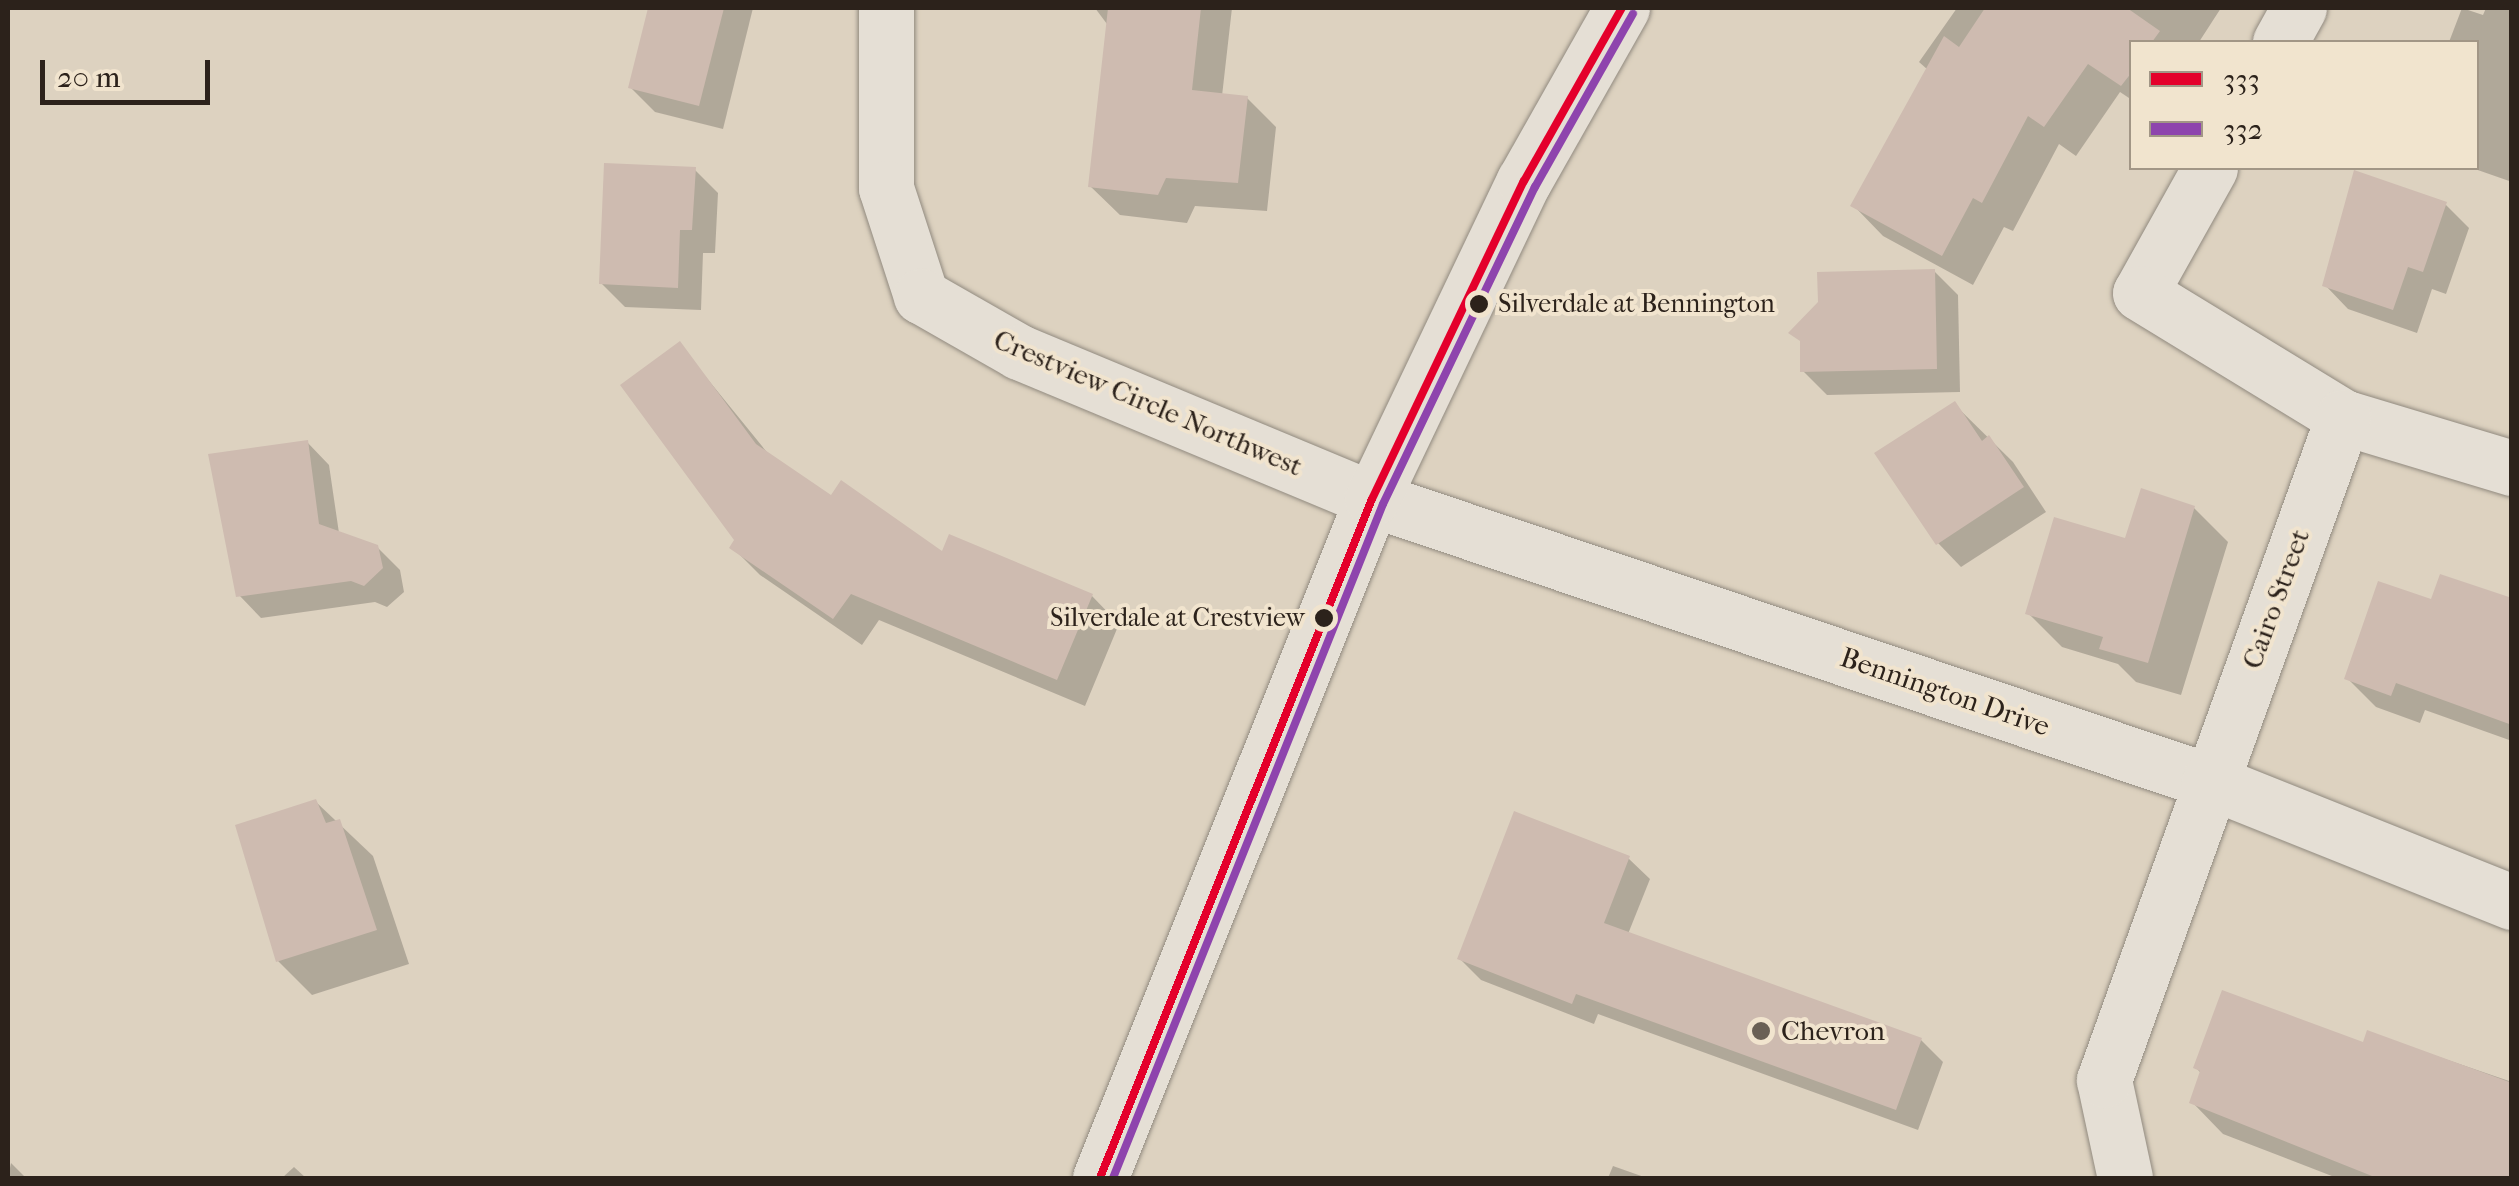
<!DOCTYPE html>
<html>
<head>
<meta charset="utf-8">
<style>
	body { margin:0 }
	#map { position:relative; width:2519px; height:1186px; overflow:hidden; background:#ddd2c0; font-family:"IM FELL French Canon",serif }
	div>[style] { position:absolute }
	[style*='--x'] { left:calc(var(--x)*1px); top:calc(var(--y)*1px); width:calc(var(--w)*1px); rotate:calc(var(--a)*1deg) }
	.shadow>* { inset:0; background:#0003 }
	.building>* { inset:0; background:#cebbb0 }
	.roads { filter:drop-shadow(0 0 2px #918a7f) drop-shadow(0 0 2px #918a7f) }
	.minor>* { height:55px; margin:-27.5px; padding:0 27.5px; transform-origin:27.5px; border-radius:27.5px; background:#e5dfd5 }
	.secondary>* { height:55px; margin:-27.5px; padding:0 27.5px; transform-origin:27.5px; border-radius:27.5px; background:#e5dfd5 }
	.bus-1>* { height:8px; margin:-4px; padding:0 4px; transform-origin:4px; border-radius:4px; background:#e4002b }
	.bus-2>* { height:8px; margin:-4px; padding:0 4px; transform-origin:4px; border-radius:4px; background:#8e44ad }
	.dots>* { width:28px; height:28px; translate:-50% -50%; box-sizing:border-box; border:5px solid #f1e4ce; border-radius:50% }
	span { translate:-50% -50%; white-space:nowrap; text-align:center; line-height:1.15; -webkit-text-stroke:8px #f1e4ce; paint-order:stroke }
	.bus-label { font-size:26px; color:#2c221b }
	.left { translate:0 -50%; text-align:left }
	.right { translate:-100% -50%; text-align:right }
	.street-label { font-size:28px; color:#2c221b }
	.poi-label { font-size:28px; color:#2c221b }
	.frame { position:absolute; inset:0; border:10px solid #2c221b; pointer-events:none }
	.legend { position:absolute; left:2129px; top:40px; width:350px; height:130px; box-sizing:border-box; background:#f1e4ce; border:2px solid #a29686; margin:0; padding:12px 18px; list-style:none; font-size:30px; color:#2c221b }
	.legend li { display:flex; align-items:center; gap:20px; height:50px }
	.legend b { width:50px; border:2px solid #a29686 }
	.scale { position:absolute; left:40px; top:60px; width:170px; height:45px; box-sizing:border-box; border:5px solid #2c221b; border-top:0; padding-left:12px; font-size:30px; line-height:35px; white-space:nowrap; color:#2c221b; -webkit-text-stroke:8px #f1e4ce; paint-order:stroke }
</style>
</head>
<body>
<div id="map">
	<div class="shadow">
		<div style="clip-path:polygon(650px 8px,753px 8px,723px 129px,655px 112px,631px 88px)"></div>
		<div style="clip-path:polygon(1095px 8px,1232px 8px,1222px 96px,1247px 98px,1276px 127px,1267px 211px,1195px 206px,1187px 223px,1120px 215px,1090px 186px,1107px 24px)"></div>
		<div style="clip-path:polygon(1957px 8px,2221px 8px,2199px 42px,2132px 42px,2132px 100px,2120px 92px,2076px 156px,2059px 144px,2013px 231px,2004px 227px,1973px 285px,1883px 236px,1853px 205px,1928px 70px,1919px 62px)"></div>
		<div style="clip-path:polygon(2462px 8px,2483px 15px,2486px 8px,2512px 8px,2512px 182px,2472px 168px,2476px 42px,2449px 42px)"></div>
		<div style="clip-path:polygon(694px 169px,718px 193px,715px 253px,703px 253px,701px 310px,625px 307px,601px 283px)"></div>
		<div style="clip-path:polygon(2445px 204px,2469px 228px,2446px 294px,2432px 289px,2417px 333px,2348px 309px,2325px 285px)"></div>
		<div style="clip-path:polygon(1934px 271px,1958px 295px,1960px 392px,1827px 395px,1803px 371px)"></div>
		<div style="clip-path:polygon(679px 344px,770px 456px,832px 498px,943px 555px,1092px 596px,1119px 624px,1085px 706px,879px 620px,862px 645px,760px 575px,732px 547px,737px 540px)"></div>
		<div style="clip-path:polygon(1954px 404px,2013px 462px,2046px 512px,1961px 567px,1938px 543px)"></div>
		<div style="clip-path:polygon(307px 442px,329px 465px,339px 533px,377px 547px,400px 570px,404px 592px,387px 607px,375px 602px,261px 618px,239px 595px)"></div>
		<div style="clip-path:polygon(2194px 508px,2228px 542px,2181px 695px,2136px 682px,2118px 664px,2062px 647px,2028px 613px,2127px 541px)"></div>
		<div style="clip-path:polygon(2432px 602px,2512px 614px,2512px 741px,2425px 710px,2420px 723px,2376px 707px,2347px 678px)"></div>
		<div style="clip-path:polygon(316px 802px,373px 856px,409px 964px,312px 995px,278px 961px)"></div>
		<div style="clip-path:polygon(1628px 858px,1650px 879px,1628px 934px,1921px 1040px,1943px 1062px,1918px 1130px,1598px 1014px,1594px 1024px,1481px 980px,1460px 959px)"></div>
		<div style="clip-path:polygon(2369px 1033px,2512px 1082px,2512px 1178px,2337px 1178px,2223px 1134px,2192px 1102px,2202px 1074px,2196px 1068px,2364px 1045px)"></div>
		<div style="clip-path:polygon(11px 1163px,26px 1178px,8px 1178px)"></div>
		<div style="clip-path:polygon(1613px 1166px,1647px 1178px,1608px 1178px)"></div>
		<div style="clip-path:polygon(294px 1167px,306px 1178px,282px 1178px)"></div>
	</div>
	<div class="building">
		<div style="clip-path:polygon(648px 8px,724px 8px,699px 106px,628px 88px)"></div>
		<div style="clip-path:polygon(1108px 8px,1201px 8px,1192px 90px,1248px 96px,1238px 183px,1166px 178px,1158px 195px,1088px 187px)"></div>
		<div style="clip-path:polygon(1985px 8px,2127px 8px,2160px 31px,2152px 42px,2132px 42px,2132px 72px,2121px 86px,2088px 64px,2044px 127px,2028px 116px,1982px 203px,1973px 198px,1942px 256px,1850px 206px,1944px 36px,1959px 47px)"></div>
		<div style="clip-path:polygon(604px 163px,696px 167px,692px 230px,680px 230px,678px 288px,599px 284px)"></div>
		<div style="clip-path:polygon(2354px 170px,2447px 202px,2423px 272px,2408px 267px,2393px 310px,2322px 286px)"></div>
		<div style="clip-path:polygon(1935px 269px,1937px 369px,1800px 372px,1800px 341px,1788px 333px,1818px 302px,1817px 272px)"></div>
		<div style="clip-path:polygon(680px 341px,756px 444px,831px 495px,841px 480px,942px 551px,949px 534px,1093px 594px,1057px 680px,851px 594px,833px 619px,729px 548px,734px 540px,620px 385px)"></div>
		<div style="clip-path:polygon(1955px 401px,1982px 441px,1989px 435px,2024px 487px,1936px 545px,1874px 453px)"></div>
		<div style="clip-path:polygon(308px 440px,319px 524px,378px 545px,383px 568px,364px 586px,351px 581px,236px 597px,208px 454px)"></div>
		<div style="clip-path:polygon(2141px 488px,2195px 506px,2148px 663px,2099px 649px,2103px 637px,2025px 614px,2054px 517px,2125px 538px)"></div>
		<div style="clip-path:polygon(2440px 574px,2512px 598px,2512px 725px,2396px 683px,2391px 696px,2344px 679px,2378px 581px,2431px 599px)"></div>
		<div style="clip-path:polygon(316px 799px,326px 823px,340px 819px,377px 930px,276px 962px,235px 825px)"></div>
		<div style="clip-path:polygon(1514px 811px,1630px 856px,1604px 923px,1922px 1038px,1896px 1110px,1576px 994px,1572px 1004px,1457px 959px)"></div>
		<div style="clip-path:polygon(2222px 990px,2363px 1042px,2367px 1030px,2512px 1083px,2512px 1178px,2377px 1178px,2189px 1103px,2200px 1071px,2193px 1068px)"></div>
	</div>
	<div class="roads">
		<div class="minor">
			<div style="--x:886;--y:8;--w:180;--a:90"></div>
			<div style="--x:886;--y:188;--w:114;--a:72"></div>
			<div style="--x:921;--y:296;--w:113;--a:29.7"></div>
			<div style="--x:1019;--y:352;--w:382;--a:22.6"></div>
			<div style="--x:1372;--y:499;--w:883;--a:18.62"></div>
			<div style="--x:2209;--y:781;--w:326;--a:21.8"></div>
			<div style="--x:2280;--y:42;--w:39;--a:-61"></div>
			<div style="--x:2210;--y:168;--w:143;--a:119.2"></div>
			<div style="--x:2140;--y:293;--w:238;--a:31.4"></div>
			<div style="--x:2343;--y:417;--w:177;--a:16.8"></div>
			<div style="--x:2125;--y:1178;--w:100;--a:-102.1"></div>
			<div style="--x:2104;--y:1080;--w:705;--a:-70.18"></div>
		</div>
		<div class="secondary">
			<div style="--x:1100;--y:1178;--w:731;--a:-68.17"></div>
			<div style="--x:1372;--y:499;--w:352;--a:-64.5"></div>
			<div style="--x:1524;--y:181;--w:199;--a:-60.5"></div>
		</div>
	</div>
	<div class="bus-1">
		<div style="--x:1100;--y:1178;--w:731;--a:-68.17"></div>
		<div style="--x:1372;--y:499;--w:352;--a:-64.5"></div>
		<div style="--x:1524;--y:181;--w:199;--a:-60.5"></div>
	</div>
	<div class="bus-2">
		<div style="--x:1113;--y:1178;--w:726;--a:-68.17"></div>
		<div style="--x:1383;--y:504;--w:352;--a:-64.4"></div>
		<div style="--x:1535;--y:187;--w:199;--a:-60.5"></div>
	</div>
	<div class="dots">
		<div style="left:1479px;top:304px;background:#2c221b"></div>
		<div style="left:1324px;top:618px;background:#2c221b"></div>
		<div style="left:1761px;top:1031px;background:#6a6055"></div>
	</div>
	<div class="bus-label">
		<span class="left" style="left:1498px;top:304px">Silverdale at Bennington</span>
		<span class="right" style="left:1305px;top:618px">Silverdale at Crestview</span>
	</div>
	<div class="street-label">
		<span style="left:1148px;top:403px;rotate:23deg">Crestview Circle Northwest</span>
		<span style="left:2276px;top:599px;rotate:-70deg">Cairo Street</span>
		<span style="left:1945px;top:692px;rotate:19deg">Bennington Drive</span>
	</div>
	<div class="poi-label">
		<span class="left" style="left:1781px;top:1031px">Chevron</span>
	</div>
	<div class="frame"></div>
	<ul class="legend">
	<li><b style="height:12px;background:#e4002b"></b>333</li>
	<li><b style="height:12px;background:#8e44ad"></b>332</li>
	</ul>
	<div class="scale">20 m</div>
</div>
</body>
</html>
